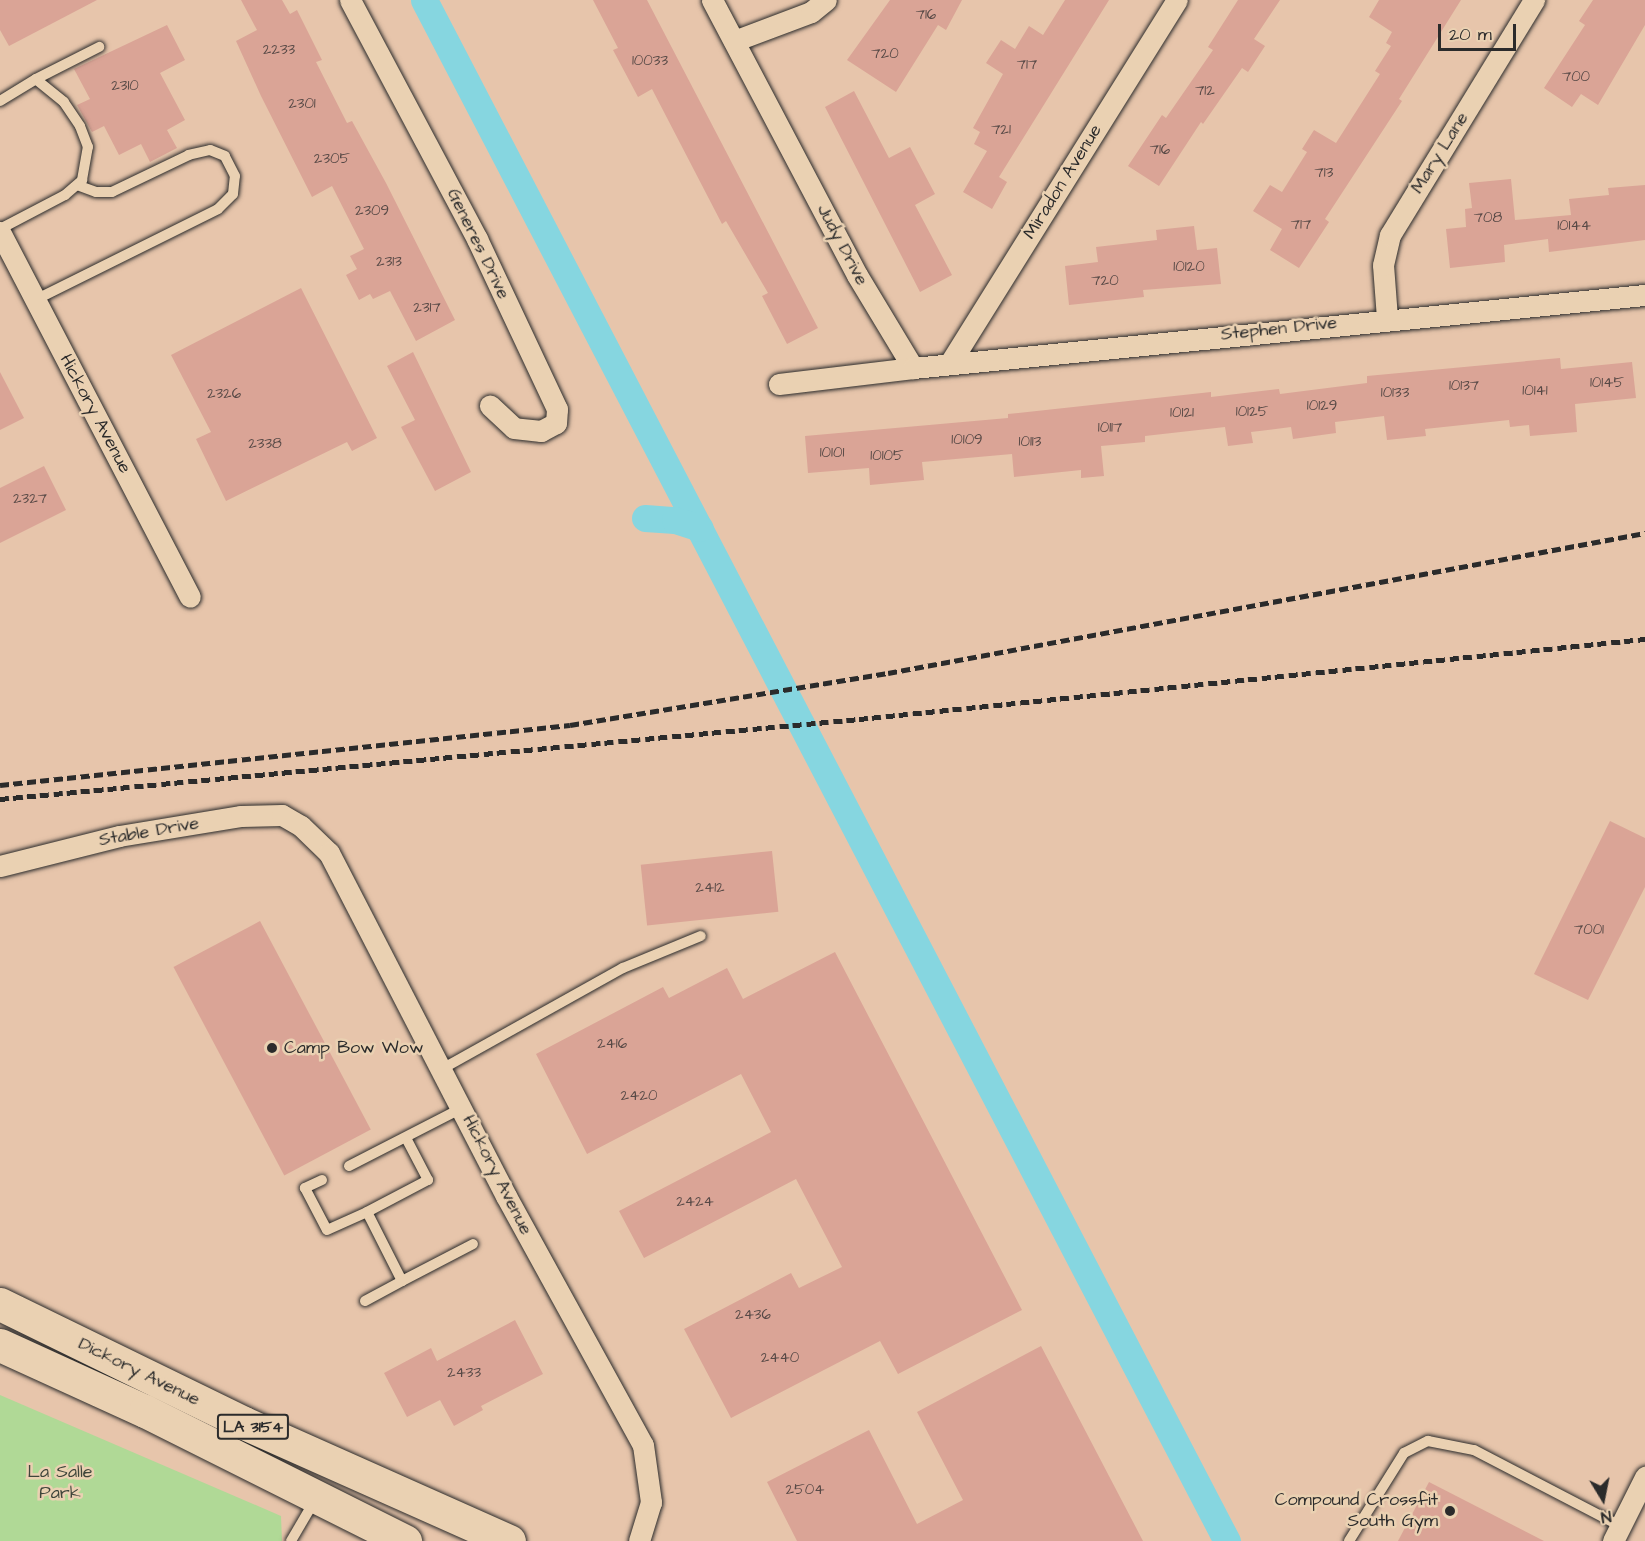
<!DOCTYPE html>
<html>
<head>
<meta charset="utf-8">
<style>
	body { margin:0 }
	#map { position:relative; width:1645px; height:1541px; overflow:hidden; background:#e7c5ab; font-family:"Architects Daughter",sans-serif }
	div>[style] { position:absolute }
	[style*='--x'] { left:calc(var(--x)*1px); top:calc(var(--y)*1px); width:calc(var(--w)*1px); rotate:calc(var(--a)*1deg) }
	.green>* { inset:0; background:#b0d996 }
	.canal>* { height:27px; margin:-13.5px; padding:0 13.5px; transform-origin:13.5px; border-radius:13.5px; background:#86d6e0 }
	.building>* { inset:0; background:#daa496; transform-origin:0 0 }
	.roads { filter:drop-shadow(0 0 2px #2b2b2b) drop-shadow(0 0 2px #2b2b2b) }
	.lane>* { height:10px; margin:-5px; padding:0 5px; transform-origin:5px; border-radius:5px; background:#ead1b2 }
	.street>* { height:21px; margin:-10.5px; padding:0 10.5px; transform-origin:10.5px; border-radius:10.5px; background:#ead1b2 }
	.primary>* { height:33px; margin:-16.5px; padding:0 16.5px; transform-origin:16.5px; border-radius:16.5px; background:#ead1b2 }
	.rail>* { height:4.5px; margin-top:-2.25px; transform-origin:0; background:repeating-linear-gradient(90deg,#2b2b2b 0 9px,transparent 0 13.5px) }
	.dots>* { width:16px; height:16px; translate:-50% -50%; box-sizing:border-box; border:3px solid #ead1b2; border-radius:50% }
	span { translate:-50% -50%; white-space:nowrap; text-align:center; line-height:1.15; -webkit-text-stroke:5px #ead1b2; paint-order:stroke }
	.number-label { font-size:15px; color:#574946 }
	.number-label span { -webkit-text-stroke-width:0 }
	.shield-label span { padding:2px 4px; background:#ead1b2; border:2px solid; border-radius:4px; -webkit-text-stroke-width:0 }
	.shield-label { font-size:16px; color:#2b2b2b; font-weight:700 }
	.street-label { font-size:18px; color:#2b2b2b }
	.poi-label { font-size:18px; color:#2b2b2b }
	.left { translate:0 -50%; text-align:left }
	.right { translate:-100% -50%; text-align:right }
	.park-label { font-size:18px; color:#3f453b }
	.north { position:absolute; left:1573px; top:1469px; width:60px; height:60px; -webkit-text-stroke:4px #ead1b2; paint-order:stroke; rotate:170deg; font-size:16px; font-weight:700; line-height:24px; text-align:center; color:#2b2b2b }
	.north::after { content:''; display:block; margin:auto; width:21px; height:27px; background:#2b2b2b; clip-path:polygon(50% 0,100% 100%,50% 72%,0 100%) }
	.scale { position:absolute; left:1438px; top:24px; width:78px; height:27px; box-sizing:border-box; border:3px solid #2b2b2b; border-top:0; padding-left:8px; font-size:18px; line-height:21px; white-space:nowrap; color:#2b2b2b; -webkit-text-stroke:4px #ead1b2; paint-order:stroke }
</style>
</head>
<body>
<div id="map">
	<div class="green">
		<div style="clip-path:polygon(0 1395px,281px 1516px,282px 1541px,0 1541px)"></div>
	</div>
	<div class="canal">
		<div style="--x:424;--y:0;--w:1738;--a:62.48"></div>
		<div style="--x:645;--y:518;--w:30;--a:4"></div>
		<div style="--x:675;--y:520;--w:26;--a:18"></div>
	</div>
	<div class="building">
		<div style="clip-path:polygon(0 0,97px 0,9px 46px,0 30px)"></div>
		<div style="clip-path:polygon(241px 0,282px 0,290px 14px,297px 10px,322px 60px,316px 62px,347px 123px,352px 121px,386px 183px,455px 320px,416px 341px,390px 291px,373px 299px,370px 294px,359px 300px,346px 275px,357px 269px,350px 256px,364px 249px,332px 186px,312px 197px,261px 96px,236px 41px,257px 30px)"></div>
		<div style="clip-path:polygon(593px 0,647px 0,818px 328px,787px 344px,762px 296px,768px 293px,726px 221px,722px 224px,652px 89px,638px 97px,613px 50px,618px 48px)"></div>
		<div style="clip-path:polygon(890px 0,962px 0,946px 30px,938px 25px,896px 92px,847px 60px)"></div>
		<div style="clip-path:polygon(1065px 0,1109px 0,999px 177px,1007px 182px,992px 209px,963px 192px,987px 151px,974px 144px,980px 132px,973px 128px,1003px 74px,986px 63px,1001px 40px,1015px 49px,1029px 26px,1043px 35px)"></div>
		<div style="clip-path:polygon(1238px 0,1280px 0,1254px 39px,1265px 46px,1248px 72px,1242px 68px,1203px 124px,1201px 122px,1159px 186px,1128px 166px,1162px 115px,1166px 118px,1213px 50px,1208px 47px)"></div>
		<div style="clip-path:polygon(1379px 0,1461px 0,1399px 99px,1402px 101px,1325px 219px,1329px 222px,1299px 268px,1270px 250px,1282px 229px,1253px 211px,1270px 185px,1282px 192px,1307px 152px,1302px 149px,1314px 130px,1336px 143px,1380px 74px,1375px 71px,1391px 46px,1386px 43px,1392px 32px,1369px 17px)"></div>
		<div style="clip-path:polygon(1593px 0,1645px 0,1645px 25px,1598px 105px,1581px 94px,1572px 107px,1544px 88px,1585px 25px,1579px 21px)"></div>
		<div style="clip-path:polygon(167px 25px,185px 60px,160px 73px,185px 120px,167px 130px,177px 148px,150px 162px,141px 144px,119px 155px,104px 126px,92px 132px,77px 105px,90px 99px,74px 69px)"></div>
		<div style="clip-path:polygon(854px 91px,889px 158px,910px 147px,935px 194px,915px 205px,952px 275px,920px 292px,825px 107px)"></div>
		<div style="clip-path:polygon(1511px 179px,1515px 220px,1571px 215px,1569px 199px,1609px 195px,1608px 188px,1645px 185px,1645px 240px,1549px 252px,1548px 239px,1504px 245px,1505px 262px,1450px 268px,1446px 229px,1466px 227px,1465px 209px,1472px 208px,1469px 183px)"></div>
		<div style="clip-path:polygon(1194px 226px,1197px 250px,1217px 248px,1221px 284px,1143px 290px,1144px 297px,1069px 305px,1065px 266px,1098px 262px,1096px 247px,1157px 240px,1156px 230px)"></div>
		<div style="clip-path:polygon(301px 288px,377px 438px,352px 451px,347px 442px,226px 501px,196px 439px,211px 432px,171px 355px)"></div>
		<div style="clip-path:polygon(413px 352px,471px 472px,435px 491px,401px 427px,415px 420px,387px 366px)"></div>
		<div style="clip-path:polygon(1560px 358px,1561px 369px,1632px 362px,1636px 398px,1575px 404px,1577px 432px,1530px 436px,1529px 425px,1510px 427px,1509px 420px,1425px 429px,1426px 436px,1387px 440px,1384px 416px,1335px 422px,1336px 433px,1293px 439px,1291px 427px,1251px 432px,1253px 443px,1228px 446px,1225px 427px,1145px 436px,1145px 442px,1101px 446px,1104px 476px,1081px 478px,1081px 470px,1014px 477px,1012px 454px,922px 462px,924px 480px,870px 485px,869px 468px,808px 473px,805px 436px,1008px 418px,1008px 414px,1211px 392px,1211px 397px,1279px 389px,1280px 394px,1367px 383px,1367px 376px)"></div>
		<div style="clip-path:polygon(0 372px,24px 418px,0 430px)"></div>
		<div style="clip-path:polygon(44px 466px,66px 510px,0 543px,0 488px)"></div>
		<div style="clip-path:polygon(1610px 821px,1645px 838px,1645px 887px,1588px 1000px,1534px 974px)"></div>
		<div style="left:772px;top:851px;width:61px;height:132px;rotate:84deg"></div>
		<div style="left:260px;top:921px;width:236px;height:98px;rotate:62deg"></div>
		<div style="clip-path:polygon(835px 952px,1022px 1310px,898px 1374px,880px 1341px,731px 1418px,684px 1329px,791px 1273px,799px 1288px,842px 1267px,796px 1179px,644px 1258px,619px 1211px,771px 1132px,741px 1074px,587px 1154px,536px 1054px,663px 987px,669px 998px,727px 968px,743px 999px)"></div>
		<div style="clip-path:polygon(515px 1320px,543px 1374px,481px 1406px,483px 1410px,454px 1426px,440px 1400px,407px 1417px,384px 1373px,431px 1348px,437px 1361px)"></div>
		<div style="clip-path:polygon(1041px 1346px,1143px 1541px,797px 1541px,767px 1482px,869px 1430px,917px 1524px,963px 1500px,917px 1412px)"></div>
		<div style="clip-path:polygon(1429px 1482px,1544px 1541px,1398px 1541px)"></div>
	</div>
	<div class="roads">
		<div class="lane">
			<div style="--x:0;--y:101;--w:42;--a:-31.4"></div>
			<div style="--x:0;--y:229;--w:73;--a:-27.6"></div>
			<div style="--x:65;--y:195;--w:23;--a:-41"></div>
			<div style="--x:82;--y:180;--w:34;--a:-80"></div>
			<div style="--x:88;--y:147;--w:22;--a:-111"></div>
			<div style="--x:80;--y:126;--w:29;--a:-124"></div>
			<div style="--x:64;--y:102;--w:36;--a:-141"></div>
			<div style="--x:36;--y:79;--w:71;--a:-26.9"></div>
			<div style="--x:35;--y:300;--w:204;--a:-26.4"></div>
			<div style="--x:218;--y:209;--w:21;--a:-45"></div>
			<div style="--x:233;--y:194;--w:18;--a:-84"></div>
			<div style="--x:235;--y:176;--w:22;--a:-117"></div>
			<div style="--x:225;--y:156;--w:16;--a:-158"></div>
			<div style="--x:210;--y:150;--w:22;--a:167"></div>
			<div style="--x:189;--y:155;--w:85;--a:154.3"></div>
			<div style="--x:112;--y:192;--w:16;--a:180"></div>
			<div style="--x:96;--y:192;--w:20;--a:-160"></div>
			<div style="--x:442;--y:1069;--w:207;--a:-29.2"></div>
			<div style="--x:623;--y:968;--w:84;--a:-22.3"></div>
			<div style="--x:349;--y:1166;--w:127;--a:-27.2"></div>
			<div style="--x:322;--y:1180;--w:19;--a:155"></div>
			<div style="--x:305;--y:1188;--w:47;--a:62.4"></div>
			<div style="--x:327;--y:1230;--w:44;--a:-24.2"></div>
			<div style="--x:402;--y:1281;--w:80;--a:-27.5"></div>
			<div style="--x:365;--y:1301;--w:42;--a:-28.4"></div>
			<div style="--x:402;--y:1281;--w:77;--a:-116.9"></div>
			<div style="--x:367;--y:1212;--w:69;--a:-27.7"></div>
			<div style="--x:428;--y:1180;--w:47;--a:-117.6"></div>
			<div style="--x:291;--y:1541;--w:48;--a:-59.7"></div>
			<div style="--x:1349;--y:1541;--w:104;--a:-58"></div>
			<div style="--x:1404;--y:1453;--w:27;--a:-27"></div>
			<div style="--x:1428;--y:1441;--w:47;--a:11.1"></div>
			<div style="--x:1474;--y:1450;--w:165;--a:27.5"></div>
		</div>
		<div class="street">
			<div style="--x:350;--y:0;--w:271;--a:62"></div>
			<div style="--x:477;--y:239;--w:188;--a:64.8"></div>
			<div style="--x:557;--y:409;--w:14;--a:94"></div>
			<div style="--x:556;--y:423;--w:17;--a:152"></div>
			<div style="--x:541;--y:431;--w:27;--a:-174"></div>
			<div style="--x:514;--y:428;--w:33;--a:-137"></div>
			<div style="--x:712;--y:0;--w:311;--a:62.2"></div>
			<div style="--x:857;--y:275;--w:109;--a:58.9"></div>
			<div style="--x:913;--y:368;--w:135;--a:173.2"></div>
			<div style="--x:734;--y:41;--w:82;--a:-20.6"></div>
			<div style="--x:811;--y:12;--w:19;--a:-39"></div>
			<div style="--x:0;--y:232;--w:411;--a:62.5"></div>
			<div style="--x:1387;--y:318;--w:53;--a:-94.3"></div>
			<div style="--x:1383;--y:265;--w:31;--a:-77"></div>
			<div style="--x:1390;--y:235;--w:276;--a:-58.5"></div>
			<div style="--x:950;--y:363;--w:428;--a:-58"></div>
			<div style="--x:913;--y:368;--w:736;--a:-5.7"></div>
			<div style="--x:0;--y:866;--w:123;--a:-14.1"></div>
			<div style="--x:119;--y:836;--w:124;--a:-9.3"></div>
			<div style="--x:241;--y:816;--w:41;--a:-1.4"></div>
			<div style="--x:282;--y:815;--w:22;--a:30"></div>
			<div style="--x:301;--y:826;--w:39;--a:44"></div>
			<div style="--x:329;--y:853;--w:386;--a:62.7"></div>
			<div style="--x:506;--y:1196;--w:284;--a:61.2"></div>
			<div style="--x:643;--y:1445;--w:58;--a:82"></div>
			<div style="--x:651;--y:1502;--w:41;--a:107.1"></div>
			<div style="--x:1613;--y:1541;--w:72;--a:-63.4"></div>
		</div>
		<div class="primary">
			<div style="--x:0;--y:1304;--w:271;--a:26"></div>
			<div style="--x:244;--y:1423;--w:290;--a:24"></div>
			<div style="--x:0;--y:1345;--w:159;--a:24.5"></div>
			<div style="--x:145;--y:1411;--w:291;--a:26.6"></div>
		</div>
	</div>
	<div class="rail">
		<div style="--x:0;--y:785;--w:573;--a:-6.01"></div>
		<div style="--x:570;--y:725;--w:322;--a:-9.3"></div>
		<div style="--x:888;--y:673;--w:770;--a:-10.48"></div>
		<div style="--x:0;--y:799;--w:863;--a:-5.32"></div>
		<div style="--x:859;--y:719;--w:790;--a:-5.81"></div>
	</div>
	<div class="dots">
		<div style="left:272px;top:1048px;background:#2b2b2b"></div>
		<div style="left:1450px;top:1511px;background:#2b2b2b"></div>
	</div>
	<div class="number-label">
		<span style="left:926px;top:15px">716</span>
		<span style="left:279px;top:50px">2233</span>
		<span style="left:885px;top:54px">720</span>
		<span style="left:650px;top:61px">10033</span>
		<span style="left:1027px;top:65px">717</span>
		<span style="left:1576px;top:77px">700</span>
		<span style="left:125px;top:86px">2310</span>
		<span style="left:1205px;top:91px">712</span>
		<span style="left:302px;top:104px">2301</span>
		<span style="left:1001px;top:130px">721</span>
		<span style="left:1160px;top:150px">716</span>
		<span style="left:332px;top:159px">2305</span>
		<span style="left:1324px;top:173px">713</span>
		<span style="left:372px;top:211px">2309</span>
		<span style="left:1488px;top:218px">708</span>
		<span style="left:1301px;top:225px">717</span>
		<span style="left:1574px;top:226px">10144</span>
		<span style="left:389px;top:262px">2313</span>
		<span style="left:1189px;top:267px">10120</span>
		<span style="left:1105px;top:281px">720</span>
		<span style="left:427px;top:308px">2317</span>
		<span style="left:1607px;top:383px">10145</span>
		<span style="left:1464px;top:386px">10137</span>
		<span style="left:1535px;top:391px">10141</span>
		<span style="left:1395px;top:393px">10133</span>
		<span style="left:224px;top:394px">2326</span>
		<span style="left:1322px;top:406px">10129</span>
		<span style="left:1252px;top:412px">10125</span>
		<span style="left:1182px;top:413px">10121</span>
		<span style="left:1110px;top:428px">10117</span>
		<span style="left:967px;top:440px">10109</span>
		<span style="left:1030px;top:442px">10113</span>
		<span style="left:265px;top:444px">2338</span>
		<span style="left:832px;top:453px">10101</span>
		<span style="left:887px;top:456px">10105</span>
		<span style="left:30px;top:499px">2327</span>
		<span style="left:710px;top:888px">2412</span>
		<span style="left:1589px;top:930px">7001</span>
		<span style="left:612px;top:1044px">2416</span>
		<span style="left:639px;top:1096px">2420</span>
		<span style="left:695px;top:1202px">2424</span>
		<span style="left:753px;top:1315px">2436</span>
		<span style="left:780px;top:1358px">2440</span>
		<span style="left:464px;top:1373px">2433</span>
		<span style="left:805px;top:1490px">2504</span>
	</div>
	<div class="shield-label">
		<span style="left:253px;top:1427px">LA 3154</span>
	</div>
	<div class="street-label">
		<span style="left:1440px;top:153px;rotate:-58deg">Mary Lane</span>
		<span style="left:1063px;top:182px;rotate:-58deg">Miradon Avenue</span>
		<span style="left:478px;top:244px;rotate:64deg">Generes Drive</span>
		<span style="left:842px;top:245px;rotate:62deg">Judy Drive</span>
		<span style="left:1279px;top:329px;rotate:-6deg">Stephen Drive</span>
		<span style="left:95px;top:414px;rotate:62deg">Hickory Avenue</span>
		<span style="left:149px;top:832px;rotate:-10deg">Stable Drive</span>
		<span style="left:497px;top:1175px;rotate:63deg">Hickory Avenue</span>
		<span style="left:139px;top:1372px;rotate:26deg">Dickory Avenue</span>
	</div>
	<div class="poi-label">
		<span class="left" style="left:284px;top:1048px">Camp Bow Wow</span>
		<span class="right" style="left:1438px;top:1511px">Compound Crossfit<br>South Gym</span>
	</div>
	<div class="park-label">
		<span style="left:60px;top:1483px">La Salle<br>Park</span>
	</div>
	<div class="north">N</div>
	<div class="scale">20 m</div>
</div>
</body>
</html>
